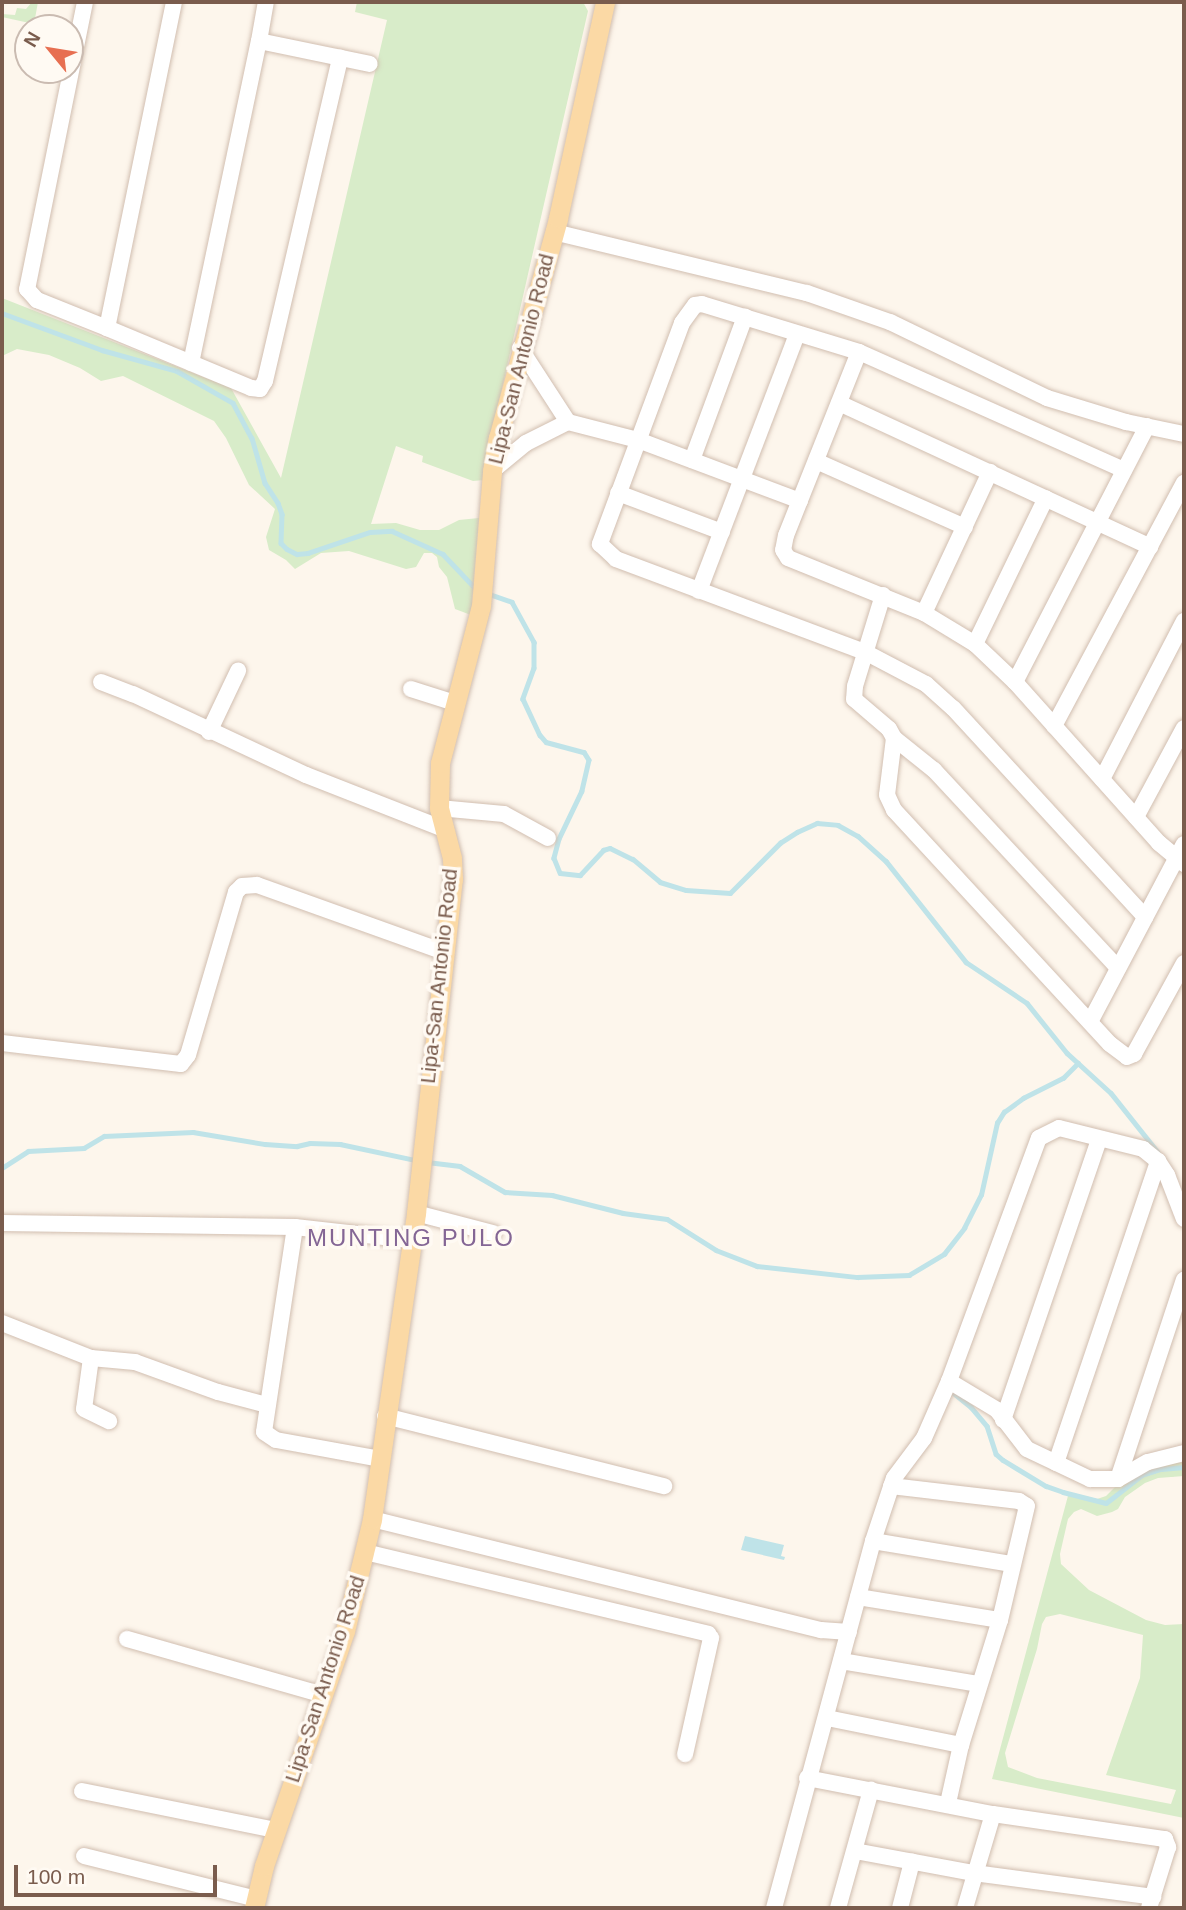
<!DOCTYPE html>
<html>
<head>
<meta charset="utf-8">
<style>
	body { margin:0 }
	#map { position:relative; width:1186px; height:1910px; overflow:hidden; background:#fdf6ec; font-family:Helvetica,sans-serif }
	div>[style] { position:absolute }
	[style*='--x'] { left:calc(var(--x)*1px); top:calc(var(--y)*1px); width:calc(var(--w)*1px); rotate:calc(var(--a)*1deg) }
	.green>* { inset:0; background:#d8ecc9 }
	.water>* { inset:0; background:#bfe3e8 }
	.stream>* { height:4.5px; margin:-2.25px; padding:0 2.25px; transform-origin:2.25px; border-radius:2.25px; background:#bfe3e8 }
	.roads { filter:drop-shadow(0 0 2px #d1beb0) drop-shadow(0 0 2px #d1beb0) }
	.minor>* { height:16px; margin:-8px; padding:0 8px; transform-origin:8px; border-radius:8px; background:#fff }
	.major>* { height:19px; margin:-9.5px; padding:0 9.5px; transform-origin:9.5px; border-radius:9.5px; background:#fbd9a5 }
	span { translate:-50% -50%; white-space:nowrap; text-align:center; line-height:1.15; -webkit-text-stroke:7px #fffaf3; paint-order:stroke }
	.street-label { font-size:21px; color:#7a5c4d }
	.quarter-label { font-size:24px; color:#846695; letter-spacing:2px }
	.frame { position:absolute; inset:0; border:4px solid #7a5c4d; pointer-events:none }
	.north { position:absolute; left:14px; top:14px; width:70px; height:70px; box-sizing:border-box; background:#fffaf3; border:2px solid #cabbb1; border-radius:50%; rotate:300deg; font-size:19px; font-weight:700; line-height:28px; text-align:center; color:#7a5c4d }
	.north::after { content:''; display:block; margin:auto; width:24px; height:32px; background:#e76f51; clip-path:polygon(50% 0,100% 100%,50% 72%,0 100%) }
	.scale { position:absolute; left:14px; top:1865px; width:203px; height:32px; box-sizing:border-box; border:4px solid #7a5c4d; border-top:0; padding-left:9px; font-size:21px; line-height:24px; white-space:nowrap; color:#7a5c4d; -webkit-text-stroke:5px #fffaf3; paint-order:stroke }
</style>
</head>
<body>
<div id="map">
	<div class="green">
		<div style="clip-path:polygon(32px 2px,38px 2px,34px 24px,2px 17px,2px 14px,15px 15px,17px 8px,26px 9px)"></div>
		<div style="clip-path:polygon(357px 2px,583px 2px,588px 11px,495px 419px,484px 480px,473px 481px,422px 462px,423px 456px,396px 446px,371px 524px,396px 523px,420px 530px,439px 530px,459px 520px,479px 518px,471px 615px,455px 609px,447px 577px,439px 567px,437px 557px,432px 553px,424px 553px,416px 567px,406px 569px,349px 551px,321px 553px,295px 569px,286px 560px,269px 550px,266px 537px,275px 509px,249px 485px,226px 438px,214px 421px,123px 376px,101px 381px,80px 368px,49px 355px,17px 349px,2px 356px,2px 298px,231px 388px,281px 478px,387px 20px,355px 12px)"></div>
		<div style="clip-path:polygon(evenodd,1184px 1462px,1184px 1476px,1158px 1478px,1145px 1483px,1125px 1497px,1118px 1509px,1112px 1512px,1097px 1516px,1081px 1509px,1074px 1512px,1068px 1519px,1060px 1554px,1061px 1564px,1089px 1590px,1146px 1620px,1165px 1625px,1184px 1624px,1184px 1818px,992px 1779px,1069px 1492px,1097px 1499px,1106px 1496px,1119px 1483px,1160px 1465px,1184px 1462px,1060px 1614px,1143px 1635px,1140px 1678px,1106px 1775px,1176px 1790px,1171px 1804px,1037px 1778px,1008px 1767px,1005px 1753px,1037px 1649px,1042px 1624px,1046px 1617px,1060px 1614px)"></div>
	</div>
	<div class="water">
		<div style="clip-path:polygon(745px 1536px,784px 1545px,781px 1556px,785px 1557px,784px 1560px,741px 1550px)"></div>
	</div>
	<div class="stream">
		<div style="--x:2;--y:313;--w:107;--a:20.3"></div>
		<div style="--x:102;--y:350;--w:78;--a:15.6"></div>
		<div style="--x:177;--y:371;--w:64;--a:29.7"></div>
		<div style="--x:233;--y:403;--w:40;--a:62"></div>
		<div style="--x:252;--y:438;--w:47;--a:73.9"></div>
		<div style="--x:265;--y:483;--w:24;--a:57"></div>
		<div style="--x:278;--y:503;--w:12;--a:70"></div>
		<div style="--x:282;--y:514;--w:29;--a:92"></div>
		<div style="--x:281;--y:543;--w:8;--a:45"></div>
		<div style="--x:287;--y:549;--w:11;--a:27"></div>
		<div style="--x:297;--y:554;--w:11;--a:-5"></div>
		<div style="--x:308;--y:553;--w:65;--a:-18.7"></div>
		<div style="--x:370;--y:532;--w:22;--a:-3"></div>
		<div style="--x:392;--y:531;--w:56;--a:24.3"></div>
		<div style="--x:443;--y:554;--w:50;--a:46.6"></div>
		<div style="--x:489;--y:594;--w:24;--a:19"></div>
		<div style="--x:512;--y:602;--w:46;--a:61.2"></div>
		<div style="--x:534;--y:642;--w:26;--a:90"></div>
		<div style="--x:534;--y:668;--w:33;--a:110"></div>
		<div style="--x:523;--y:699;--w:40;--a:65"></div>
		<div style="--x:540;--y:735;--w:9;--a:49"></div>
		<div style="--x:546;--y:742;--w:39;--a:15"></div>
		<div style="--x:584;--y:752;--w:9;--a:58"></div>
		<div style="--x:589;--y:760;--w:32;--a:103"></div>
		<div style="--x:582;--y:791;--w:53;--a:115.6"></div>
		<div style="--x:559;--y:839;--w:20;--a:105"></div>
		<div style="--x:554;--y:858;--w:16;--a:68"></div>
		<div style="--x:560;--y:873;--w:20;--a:6"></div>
		<div style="--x:580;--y:875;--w:34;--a:-47"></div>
		<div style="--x:603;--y:850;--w:7;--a:-16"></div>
		<div style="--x:610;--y:848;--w:25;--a:26"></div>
		<div style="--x:633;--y:859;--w:35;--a:40"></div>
		<div style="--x:660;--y:882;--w:27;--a:17"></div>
		<div style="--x:686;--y:890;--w:44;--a:3.9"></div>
		<div style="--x:730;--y:893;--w:71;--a:-45"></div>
		<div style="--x:780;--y:843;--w:20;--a:-33"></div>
		<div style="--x:797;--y:832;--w:22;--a:-24"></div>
		<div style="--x:817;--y:823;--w:21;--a:5"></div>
		<div style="--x:838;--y:825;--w:23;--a:29"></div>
		<div style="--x:858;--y:836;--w:38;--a:42"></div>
		<div style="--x:886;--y:861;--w:129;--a:51.6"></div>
		<div style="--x:966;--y:962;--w:73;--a:33.9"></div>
		<div style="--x:1027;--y:1003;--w:64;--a:51.3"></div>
		<div style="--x:1067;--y:1053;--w:59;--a:42.3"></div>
		<div style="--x:1111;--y:1093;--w:75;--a:51.5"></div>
		<div style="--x:427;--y:1162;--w:33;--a:7"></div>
		<div style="--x:460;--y:1166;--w:52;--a:30"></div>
		<div style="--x:505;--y:1192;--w:47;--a:3.7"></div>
		<div style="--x:552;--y:1195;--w:73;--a:14.2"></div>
		<div style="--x:623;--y:1213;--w:44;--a:7.8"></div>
		<div style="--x:667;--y:1219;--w:58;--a:32.3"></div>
		<div style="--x:716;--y:1250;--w:44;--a:21.3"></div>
		<div style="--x:757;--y:1266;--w:101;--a:6.3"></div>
		<div style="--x:857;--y:1277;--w:52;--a:-2.2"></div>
		<div style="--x:909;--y:1275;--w:41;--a:-31"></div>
		<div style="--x:944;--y:1254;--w:33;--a:-52"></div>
		<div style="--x:964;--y:1228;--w:37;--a:-63"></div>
		<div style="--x:981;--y:1195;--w:74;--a:-77.5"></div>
		<div style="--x:997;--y:1123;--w:13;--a:-58"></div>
		<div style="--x:1004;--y:1112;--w:24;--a:-36"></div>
		<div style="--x:1023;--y:1098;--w:45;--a:-26.6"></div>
		<div style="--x:1063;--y:1078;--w:21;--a:-45"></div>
		<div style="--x:2;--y:1168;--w:31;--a:-33"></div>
		<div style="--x:28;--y:1151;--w:56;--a:-3.1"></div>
		<div style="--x:84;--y:1148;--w:23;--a:-31"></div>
		<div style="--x:104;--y:1136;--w:89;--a:-2.6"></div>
		<div style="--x:193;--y:1132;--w:73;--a:9.5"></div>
		<div style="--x:265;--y:1144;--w:32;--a:4"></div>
		<div style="--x:297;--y:1146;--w:13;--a:-13"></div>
		<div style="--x:310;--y:1143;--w:30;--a:2"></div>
		<div style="--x:340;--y:1144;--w:77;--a:12"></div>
		<div style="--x:950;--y:1390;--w:27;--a:39"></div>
		<div style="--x:971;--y:1407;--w:25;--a:50"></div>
		<div style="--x:987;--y:1426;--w:29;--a:72"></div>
		<div style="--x:996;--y:1454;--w:9;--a:41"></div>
		<div style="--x:1003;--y:1460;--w:50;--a:31.2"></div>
		<div style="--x:1046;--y:1486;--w:18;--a:19"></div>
		<div style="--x:1063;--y:1492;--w:44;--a:14.3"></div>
		<div style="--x:1106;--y:1503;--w:46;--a:-37.9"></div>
		<div style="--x:1142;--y:1475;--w:20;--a:-18"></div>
		<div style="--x:1161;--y:1469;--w:23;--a:-5"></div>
	</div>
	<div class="roads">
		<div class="minor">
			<div style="--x:85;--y:2;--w:293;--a:101.4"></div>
			<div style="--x:27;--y:289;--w:15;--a:48"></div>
			<div style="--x:37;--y:300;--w:75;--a:21.8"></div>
			<div style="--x:174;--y:2;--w:333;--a:101.6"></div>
			<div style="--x:107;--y:328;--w:156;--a:22.6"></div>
			<div style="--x:251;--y:388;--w:9;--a:6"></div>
			<div style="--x:260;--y:389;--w:9;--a:-58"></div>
			<div style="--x:265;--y:381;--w:332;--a:-76.9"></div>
			<div style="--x:259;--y:41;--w:40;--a:-80"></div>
			<div style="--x:554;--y:232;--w:260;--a:13.6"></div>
			<div style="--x:807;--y:293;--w:88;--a:19.3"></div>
			<div style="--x:890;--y:322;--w:174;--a:25.8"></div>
			<div style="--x:1047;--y:398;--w:83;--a:16.9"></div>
			<div style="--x:1126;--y:422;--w:59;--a:11.7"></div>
			<div style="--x:520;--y:348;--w:88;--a:57"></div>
			<div style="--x:568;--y:422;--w:72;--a:14.4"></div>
			<div style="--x:638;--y:440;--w:173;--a:20.6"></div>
			<div style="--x:859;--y:352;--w:197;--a:111.7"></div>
			<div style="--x:786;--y:535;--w:15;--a:101"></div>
			<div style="--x:783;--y:550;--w:9;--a:58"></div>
			<div style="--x:788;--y:558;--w:147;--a:22"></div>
			<div style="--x:924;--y:613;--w:60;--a:31.3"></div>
			<div style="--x:975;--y:644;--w:55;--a:43.5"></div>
			<div style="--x:1015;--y:682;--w:216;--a:48.2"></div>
			<div style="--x:1159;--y:843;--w:33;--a:40"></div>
			<div style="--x:191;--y:363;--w:329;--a:-78.1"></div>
			<div style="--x:259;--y:41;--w:113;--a:11.7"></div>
			<div style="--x:839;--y:403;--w:343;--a:24.8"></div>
			<div style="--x:692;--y:460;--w:153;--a:-69.7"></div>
			<div style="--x:816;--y:461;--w:163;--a:23.9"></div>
			<div style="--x:1124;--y:470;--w:290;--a:-156"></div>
			<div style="--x:859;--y:352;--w:164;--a:-163"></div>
			<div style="--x:702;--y:304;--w:7;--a:172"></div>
			<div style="--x:695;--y:305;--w:22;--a:126"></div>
			<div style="--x:682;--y:323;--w:236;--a:110.4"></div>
			<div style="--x:600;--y:544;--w:22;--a:43"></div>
			<div style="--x:616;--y:559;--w:266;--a:20.5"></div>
			<div style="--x:865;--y:652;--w:69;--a:27.7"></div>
			<div style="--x:926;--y:684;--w:36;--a:42"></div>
			<div style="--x:953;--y:708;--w:284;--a:47.4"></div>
			<div style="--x:492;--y:471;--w:44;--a:-39.5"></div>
			<div style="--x:526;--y:443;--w:47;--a:-26.6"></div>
			<div style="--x:618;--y:493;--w:111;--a:20.6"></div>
			<div style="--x:699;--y:591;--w:275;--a:-69.1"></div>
			<div style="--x:883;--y:595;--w:95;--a:107.1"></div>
			<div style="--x:855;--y:686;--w:13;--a:94"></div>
			<div style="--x:854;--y:699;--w:46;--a:40.6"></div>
			<div style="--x:889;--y:729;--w:10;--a:61"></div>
			<div style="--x:894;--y:738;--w:57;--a:97"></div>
			<div style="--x:887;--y:795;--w:17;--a:65"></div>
			<div style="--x:894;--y:810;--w:318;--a:47.3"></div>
			<div style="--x:1110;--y:1044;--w:21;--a:37"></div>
			<div style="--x:1127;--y:1057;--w:8;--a:-23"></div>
			<div style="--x:1134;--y:1054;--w:104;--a:-61.2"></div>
			<div style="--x:924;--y:613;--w:156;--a:-64.9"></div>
			<div style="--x:975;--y:644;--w:162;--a:-64.1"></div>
			<div style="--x:101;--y:682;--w:34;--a:21"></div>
			<div style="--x:133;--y:694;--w:191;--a:25.1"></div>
			<div style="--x:306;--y:775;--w:148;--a:21.4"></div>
			<div style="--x:1015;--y:682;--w:288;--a:-62.7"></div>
			<div style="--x:411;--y:689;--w:46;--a:17.7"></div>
			<div style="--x:1054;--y:726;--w:276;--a:-61.9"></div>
			<div style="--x:209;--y:732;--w:68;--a:-64.6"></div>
			<div style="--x:894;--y:738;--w:51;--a:38.7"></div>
			<div style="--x:934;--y:770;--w:270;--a:47.1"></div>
			<div style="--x:1102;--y:779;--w:178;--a:-62.6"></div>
			<div style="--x:439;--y:808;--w:65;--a:5.3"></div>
			<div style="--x:504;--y:814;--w:50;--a:28.6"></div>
			<div style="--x:1136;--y:817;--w:101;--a:-61.7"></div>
			<div style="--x:1090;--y:1022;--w:201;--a:-62.2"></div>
			<div style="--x:2;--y:1043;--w:180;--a:6.7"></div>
			<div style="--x:181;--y:1064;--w:11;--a:-52"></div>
			<div style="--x:188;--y:1055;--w:170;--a:-73.6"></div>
			<div style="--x:236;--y:892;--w:8;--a:-45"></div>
			<div style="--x:242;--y:886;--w:15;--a:-4"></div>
			<div style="--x:257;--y:885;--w:199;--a:19.7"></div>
			<div style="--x:416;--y:1213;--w:80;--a:14.6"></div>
			<div style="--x:2;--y:1223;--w:293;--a:0.8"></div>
			<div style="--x:295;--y:1227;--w:116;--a:6.4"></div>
			<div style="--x:295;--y:1227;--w:207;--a:98.6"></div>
			<div style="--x:264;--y:1432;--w:14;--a:34"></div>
			<div style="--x:276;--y:1440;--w:107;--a:10.3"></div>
			<div style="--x:2;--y:1323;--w:96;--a:21.5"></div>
			<div style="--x:91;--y:1358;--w:44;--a:5.2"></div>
			<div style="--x:135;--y:1362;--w:88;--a:19.9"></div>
			<div style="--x:218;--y:1392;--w:51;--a:14.9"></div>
			<div style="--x:91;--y:1358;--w:51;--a:97.8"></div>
			<div style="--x:84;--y:1409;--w:28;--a:26"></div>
			<div style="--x:949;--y:1381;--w:56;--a:31.1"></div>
			<div style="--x:997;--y:1410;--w:49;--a:52.4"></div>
			<div style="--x:1027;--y:1449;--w:70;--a:25.5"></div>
			<div style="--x:1090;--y:1479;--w:28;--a:0"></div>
			<div style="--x:1118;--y:1479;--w:34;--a:-30"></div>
			<div style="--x:1148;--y:1462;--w:37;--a:-14"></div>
			<div style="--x:385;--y:1416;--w:288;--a:14.1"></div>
			<div style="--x:1003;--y:1420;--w:297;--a:-71.1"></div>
			<div style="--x:1056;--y:1463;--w:319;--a:-71.3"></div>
			<div style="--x:1118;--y:1479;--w:210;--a:-71.7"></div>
			<div style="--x:891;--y:1486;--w:129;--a:6.7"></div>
			<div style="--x:1019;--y:1501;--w:9;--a:32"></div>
			<div style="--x:1027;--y:1506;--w:117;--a:103.3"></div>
			<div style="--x:1000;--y:1620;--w:131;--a:107.3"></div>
			<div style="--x:961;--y:1745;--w:59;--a:102.6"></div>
			<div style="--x:372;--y:1519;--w:463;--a:13.9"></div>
			<div style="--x:821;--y:1630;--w:28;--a:4"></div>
			<div style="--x:873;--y:1541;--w:141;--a:9.4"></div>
			<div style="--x:365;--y:1552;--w:353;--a:13.4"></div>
			<div style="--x:708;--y:1634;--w:5;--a:53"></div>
			<div style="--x:711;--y:1638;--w:119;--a:102.6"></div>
			<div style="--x:858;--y:1597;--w:144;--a:9.2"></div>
			<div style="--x:127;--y:1639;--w:204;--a:15.9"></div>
			<div style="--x:841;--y:1661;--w:140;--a:9.5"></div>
			<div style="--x:827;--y:1718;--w:137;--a:11.4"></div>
			<div style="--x:807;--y:1778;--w:189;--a:11"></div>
			<div style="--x:993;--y:1814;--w:174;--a:8.3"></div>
			<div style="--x:1165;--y:1839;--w:9;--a:69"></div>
			<div style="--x:1168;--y:1847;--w:64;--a:107.3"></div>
			<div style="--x:82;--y:1791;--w:198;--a:11.4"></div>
			<div style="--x:855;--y:1851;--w:121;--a:10.5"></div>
			<div style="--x:974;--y:1873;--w:181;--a:7.6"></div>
			<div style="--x:84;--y:1856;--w:177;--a:14"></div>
			<div style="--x:774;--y:1908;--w:380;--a:-74.9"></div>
			<div style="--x:873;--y:1541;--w:66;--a:-71.6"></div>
			<div style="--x:894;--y:1478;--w:50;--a:-53.1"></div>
			<div style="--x:924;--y:1438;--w:62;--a:-66.3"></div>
			<div style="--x:949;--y:1381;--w:259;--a:-69.7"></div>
			<div style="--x:1039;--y:1138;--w:22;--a:-27"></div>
			<div style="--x:1059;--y:1128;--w:87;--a:14"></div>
			<div style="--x:1143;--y:1149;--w:19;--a:39"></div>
			<div style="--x:1158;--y:1161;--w:17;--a:57"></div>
			<div style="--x:1167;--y:1175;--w:47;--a:68.9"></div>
			<div style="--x:838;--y:1908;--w:123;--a:-74.4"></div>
			<div style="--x:900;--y:1908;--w:48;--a:-75.4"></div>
			<div style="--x:965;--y:1908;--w:98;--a:-73.4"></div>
		</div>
		<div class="major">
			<div style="--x:254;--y:1908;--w:43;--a:-76.6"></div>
			<div style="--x:264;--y:1866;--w:249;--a:-71"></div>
			<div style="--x:345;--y:1631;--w:115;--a:-76.4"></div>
			<div style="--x:372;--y:1519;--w:309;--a:-81.8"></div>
			<div style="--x:416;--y:1213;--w:336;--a:-83.7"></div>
			<div style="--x:453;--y:879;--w:21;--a:-93"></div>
			<div style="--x:452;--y:858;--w:52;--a:-104.6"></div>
			<div style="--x:439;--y:808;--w:45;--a:-88.7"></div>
			<div style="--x:440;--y:763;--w:162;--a:-75.4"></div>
			<div style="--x:481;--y:606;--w:135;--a:-85.3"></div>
			<div style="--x:492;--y:471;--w:34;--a:-80"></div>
			<div style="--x:498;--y:438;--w:228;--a:-74.7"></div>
			<div style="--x:558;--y:218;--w:221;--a:-77.7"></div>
		</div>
	</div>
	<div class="street-label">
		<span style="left:521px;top:359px;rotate:-76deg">Lipa-San Antonio Road</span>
		<span style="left:439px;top:976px;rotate:-84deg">Lipa-San Antonio Road</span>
		<span style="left:325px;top:1679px;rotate:-72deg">Lipa-San Antonio Road</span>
	</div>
	<div class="quarter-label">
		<span style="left:411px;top:1238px">MUNTING PULO</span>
	</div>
	<div class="frame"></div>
	<div class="north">N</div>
	<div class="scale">100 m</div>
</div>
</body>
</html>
